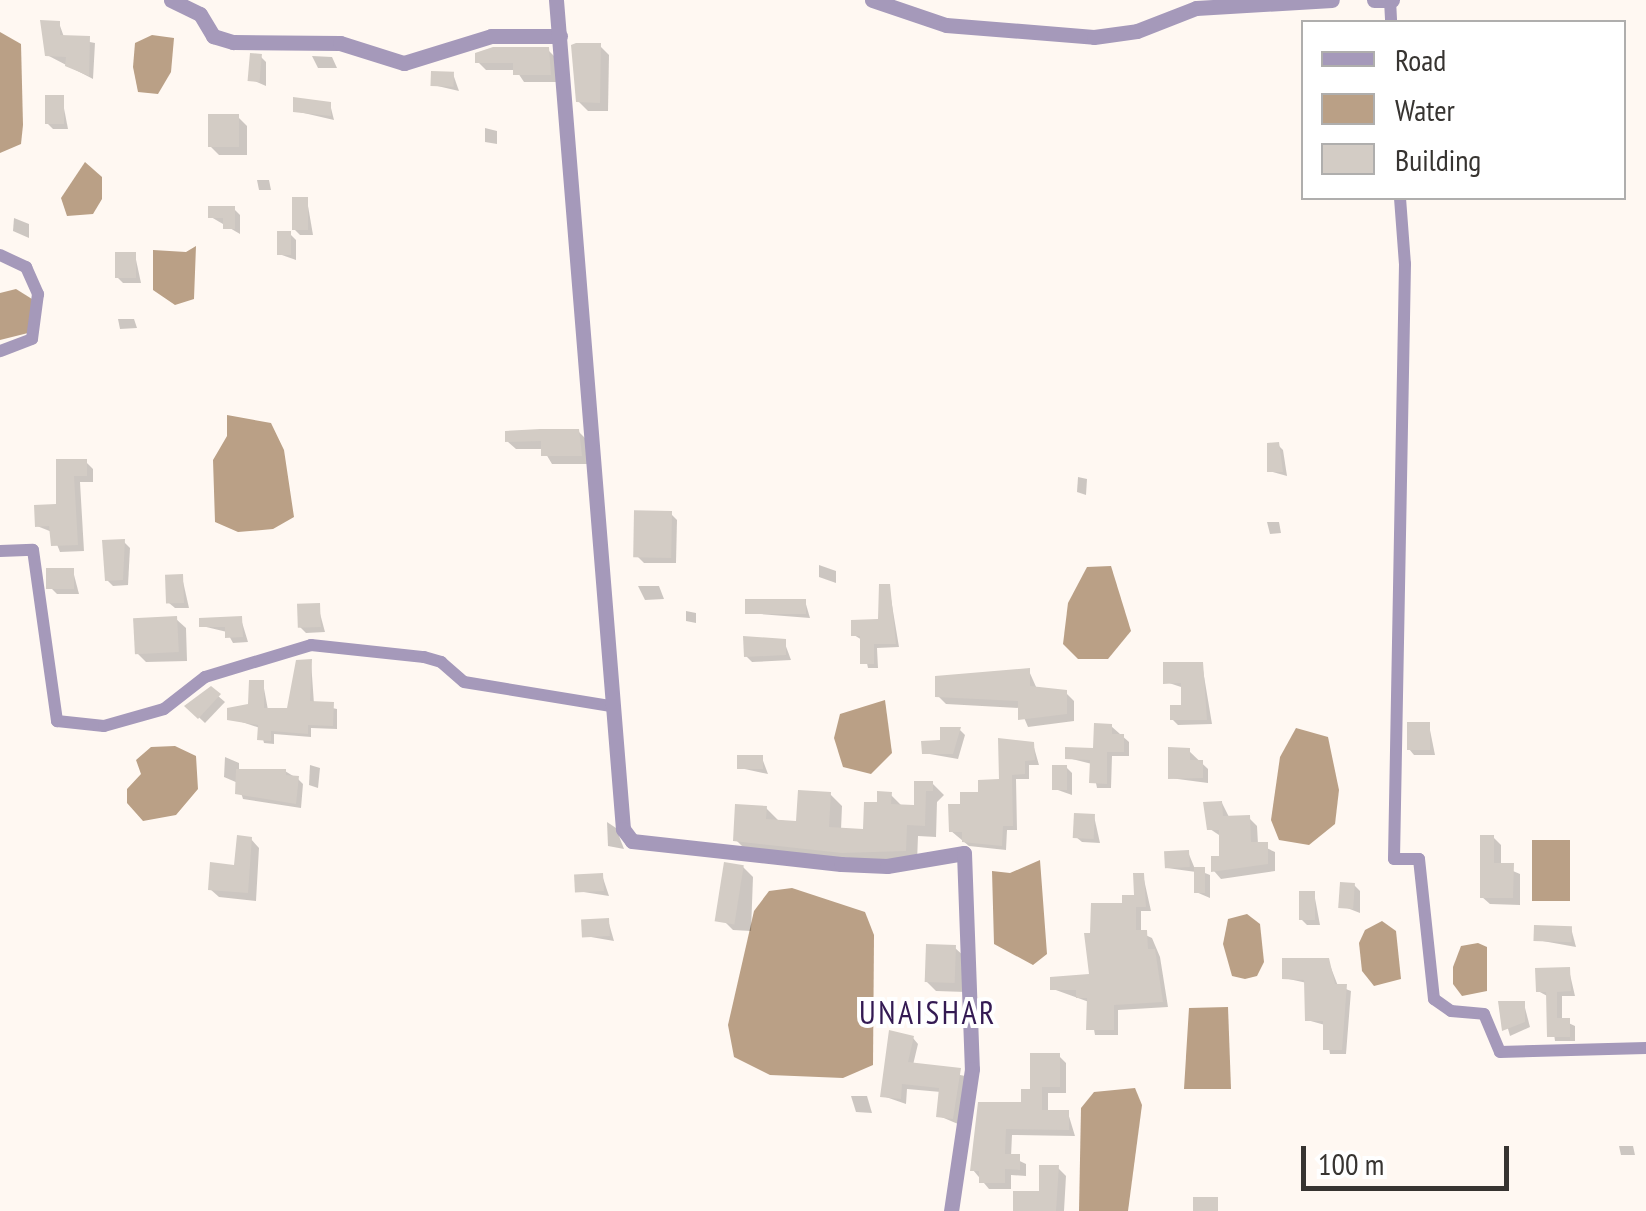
<!DOCTYPE html>
<html>
<head>
<meta charset="utf-8">
<style>
	body { margin:0 }
	#map { position:relative; width:1646px; height:1211px; overflow:hidden; background:#fff8f2; font-family:"PT Sans Narrow",sans-serif }
	div>[style] { position:absolute }
	[style*='--x'] { left:calc(var(--x)*1px); top:calc(var(--y)*1px); width:calc(var(--w)*1px); rotate:calc(var(--a)*1deg) }
	.water>* { inset:0; background:#baa086; transform-origin:0 0 }
	.shadow>* { inset:0; background:#0003 }
	.building>* { inset:0; background:#d3ccc5; transform-origin:0 0 }
	.minor>* { height:12px; margin:-6px; padding:0 6px; transform-origin:6px; border-radius:6px; background:#a599ba }
	.tertiary>* { height:15px; margin:-7.5px; padding:0 7.5px; transform-origin:7.5px; border-radius:7.5px; background:#a599ba }
	span { translate:-50% -50%; white-space:nowrap; text-align:center; line-height:1.15; -webkit-text-stroke:8px #fff; paint-order:stroke }
	.quarter-label { font-size:32px; color:#341a53; letter-spacing:2.5px }
	.legend { position:absolute; left:1301px; top:20px; width:325px; height:180px; box-sizing:border-box; background:#fff; border:2px solid #afaead; margin:0; padding:12px 18px; list-style:none; font-size:30px; color:#373431 }
	.legend li { display:flex; align-items:center; gap:20px; height:50px }
	.legend b { width:50px; border:2px solid #afaead }
	.scale { position:absolute; left:1301px; top:1146px; width:208px; height:45px; box-sizing:border-box; border:5px solid #373431; border-top:0; padding-left:12px; font-size:30px; line-height:35px; white-space:nowrap; color:#373431; -webkit-text-stroke:8px #fff; paint-order:stroke }
</style>
</head>
<body>
<div id="map">
	<div class="water">
		<div style="clip-path:polygon(0 32px,21px 44px,23px 125px,21px 144px,0 153px)"></div>
		<div style="clip-path:polygon(152px 35px,174px 38px,171px 72px,158px 94px,138px 92px,133px 67px,135px 43px)"></div>
		<div style="clip-path:polygon(85px 162px,102px 177px,102px 199px,93px 214px,67px 216px,61px 198px)"></div>
		<div style="clip-path:polygon(196px 246px,194px 299px,175px 305px,153px 290px,153px 250px,186px 252px)"></div>
		<div style="clip-path:polygon(16px 289px,32px 299px,28px 333px,0 340px,0 293px)"></div>
		<div style="clip-path:polygon(227px 415px,271px 423px,284px 450px,294px 517px,273px 529px,238px 532px,215px 522px,213px 460px,227px 436px)"></div>
		<div style="clip-path:polygon(1111px 566px,1131px 631px,1108px 659px,1078px 659px,1063px 644px,1068px 603px,1087px 567px)"></div>
		<div style="clip-path:polygon(885px 700px,892px 753px,871px 774px,843px 767px,834px 738px,840px 714px)"></div>
		<div style="clip-path:polygon(1296px 728px,1328px 737px,1339px 790px,1335px 824px,1309px 845px,1279px 840px,1271px 820px,1280px 757px)"></div>
		<div style="clip-path:polygon(175px 746px,196px 756px,198px 789px,176px 815px,143px 821px,127px 803px,127px 789px,141px 774px,136px 760px,151px 747px)"></div>
		<div style="left:1532px;top:840px;width:38px;height:61px"></div>
		<div style="clip-path:polygon(1040px 860px,1047px 954px,1033px 965px,994px 944px,992px 871px,1010px 873px)"></div>
		<div style="clip-path:polygon(792px 888px,865px 912px,874px 935px,873px 1065px,843px 1078px,770px 1075px,734px 1057px,728px 1025px,754px 911px,769px 891px)"></div>
		<div style="clip-path:polygon(1247px 914px,1260px 924px,1264px 962px,1257px 976px,1245px 979px,1232px 976px,1223px 944px,1228px 919px)"></div>
		<div style="clip-path:polygon(1382px 921px,1396px 931px,1401px 979px,1374px 986px,1362px 971px,1359px 943px,1365px 930px)"></div>
		<div style="clip-path:polygon(1478px 943px,1487px 947px,1487px 991px,1462px 996px,1453px 984px,1453px 967px,1461px 946px)"></div>
		<div style="clip-path:polygon(1228px 1007px,1231px 1089px,1184px 1089px,1189px 1008px)"></div>
		<div style="clip-path:polygon(1135px 1088px,1142px 1105px,1128px 1211px,1079px 1211px,1081px 1108px,1094px 1092px)"></div>
	</div>
	<div class="shadow">
		<div style="clip-path:polygon(59px 23px,64px 37px,95px 43px,93px 79px,47px 55px)"></div>
		<div style="clip-path:polygon(600px 46px,609px 55px,608px 111px,588px 111px,578px 101px)"></div>
		<div style="clip-path:polygon(548px 50px,556px 58px,558px 82px,524px 82px,516px 70px,486px 70px,478px 62px)"></div>
		<div style="clip-path:polygon(260px 56px,266px 62px,266px 86px,252px 80px)"></div>
		<div style="clip-path:polygon(312px 56px,332px 57px,337px 68px,318px 68px)"></div>
		<div style="clip-path:polygon(453px 74px,459px 91px,433px 85px)"></div>
		<div style="clip-path:polygon(62px 98px,68px 129px,53px 129px,47px 123px)"></div>
		<div style="clip-path:polygon(330px 104px,334px 120px,295px 111px)"></div>
		<div style="clip-path:polygon(238px 117px,247px 126px,247px 155px,219px 155px,210px 146px)"></div>
		<div style="clip-path:polygon(485px 128px,497px 131px,497px 144px,485px 142px)"></div>
		<div style="clip-path:polygon(257px 180px,269px 180px,271px 190px,259px 190px)"></div>
		<div style="clip-path:polygon(307px 200px,313px 235px,300px 235px,294px 229px)"></div>
		<div style="clip-path:polygon(234px 209px,240px 215px,240px 234px,211px 217px)"></div>
		<div style="clip-path:polygon(14px 218px,29px 224px,29px 238px,13px 231px)"></div>
		<div style="clip-path:polygon(290px 234px,296px 240px,296px 260px,279px 254px)"></div>
		<div style="clip-path:polygon(135px 255px,141px 283px,123px 283px,117px 277px)"></div>
		<div style="clip-path:polygon(118px 319px,134px 319px,137px 328px,120px 329px)"></div>
		<div style="clip-path:polygon(578px 431px,587px 440px,589px 464px,552px 464px,543px 449px,516px 449px,507px 441px)"></div>
		<div style="clip-path:polygon(1278px 445px,1283px 450px,1287px 476px,1269px 471px)"></div>
		<div style="clip-path:polygon(59px 462px,86px 462px,93px 469px,93px 482px,80px 482px,84px 551px,60px 552px,52px 532px,37px 526px,59px 506px)"></div>
		<div style="clip-path:polygon(1078px 477px,1087px 479px,1086px 495px,1077px 492px)"></div>
		<div style="clip-path:polygon(671px 514px,677px 520px,676px 563px,644px 563px,638px 557px)"></div>
		<div style="clip-path:polygon(1267px 522px,1279px 522px,1281px 533px,1270px 534px)"></div>
		<div style="clip-path:polygon(124px 542px,130px 548px,128px 585px,113px 586px,107px 580px)"></div>
		<div style="clip-path:polygon(819px 565px,836px 571px,836px 583px,819px 577px)"></div>
		<div style="clip-path:polygon(73px 571px,79px 594px,57px 594px,51px 588px)"></div>
		<div style="clip-path:polygon(182px 577px,189px 608px,175px 608px,169px 603px)"></div>
		<div style="clip-path:polygon(638px 586px,659px 586px,664px 599px,645px 600px)"></div>
		<div style="clip-path:polygon(889px 587px,899px 647px,877px 648px,878px 668px,868px 668px,862px 640px,854px 635px,881px 621px)"></div>
		<div style="clip-path:polygon(805px 601px,810px 618px,748px 613px)"></div>
		<div style="clip-path:polygon(318px 606px,325px 632px,306px 633px,300px 627px)"></div>
		<div style="clip-path:polygon(686px 611px,696px 613px,696px 623px,686px 621px)"></div>
		<div style="clip-path:polygon(176px 619px,186px 628px,187px 661px,146px 662px,137px 653px)"></div>
		<div style="clip-path:polygon(241px 619px,248px 642px,233px 643px,227px 632px,202px 626px)"></div>
		<div style="clip-path:polygon(784px 641px,791px 660px,752px 662px,746px 656px)"></div>
		<div style="clip-path:polygon(311px 661px,314px 704px,337px 709px,337px 729px,311px 728px,311px 737px,274px 734px,274px 744px,264px 743px,260px 728px,230px 718px,250px 706px,263px 683px,268px 710px,289px 711px)"></div>
		<div style="clip-path:polygon(1202px 664px,1212px 724px,1178px 725px,1172px 719px,1184px 707px,1184px 688px,1166px 682px)"></div>
		<div style="clip-path:polygon(1029px 671px,1037px 689px,1066px 693px,1074px 701px,1074px 721px,1028px 727px,1020px 708px,946px 704px,938px 696px)"></div>
		<div style="clip-path:polygon(210px 689px,225px 702px,205px 723px,188px 707px)"></div>
		<div style="clip-path:polygon(1429px 725px,1435px 755px,1414px 755px,1409px 749px)"></div>
		<div style="clip-path:polygon(1111px 726px,1129px 742px,1129px 756px,1112px 756px,1111px 788px,1097px 788px,1092px 764px,1068px 758px,1096px 751px)"></div>
		<div style="clip-path:polygon(960px 730px,965px 735px,958px 759px,924px 753px)"></div>
		<div style="clip-path:polygon(1033px 744px,1039px 765px,1029px 765px,1029px 779px,1016px 779px,1017px 830px,1007px 830px,1006px 850px,969px 846px,951px 831px,963px 806px,1001px 782px)"></div>
		<div style="clip-path:polygon(1189px 751px,1208px 769px,1208px 783px,1170px 778px)"></div>
		<div style="clip-path:polygon(225px 757px,239px 763px,239px 772px,285px 771px,298px 779px,303px 784px,301px 808px,243px 799px,238px 783px,224px 777px)"></div>
		<div style="clip-path:polygon(762px 758px,768px 774px,740px 768px)"></div>
		<div style="clip-path:polygon(310px 765px,320px 768px,318px 788px,309px 785px)"></div>
		<div style="clip-path:polygon(1066px 767px,1072px 773px,1072px 795px,1055px 789px)"></div>
		<div style="clip-path:polygon(917px 783px,932px 783px,944px 795px,937px 802px,936px 837px,918px 836px,917px 862px,748px 852px,736px 840px,766px 808px,778px 820px,799px 823px,830px 794px,842px 806px,841px 830px,866px 832px,890px 794px,903px 807px,917px 807px)"></div>
		<div style="clip-path:polygon(1222px 803px,1230px 819px,1249px 818px,1257px 826px,1258px 844px,1275px 852px,1275px 871px,1221px 879px,1214px 871px,1222px 859px,1222px 837px,1210px 829px)"></div>
		<div style="clip-path:polygon(1094px 816px,1100px 843px,1082px 842px,1076px 837px)"></div>
		<div style="clip-path:polygon(607px 822px,616px 828px,624px 849px,608px 846px)"></div>
		<div style="clip-path:polygon(1493px 837px,1501px 845px,1501px 866px,1520px 874px,1520px 905px,1490px 904px,1482px 897px)"></div>
		<div style="clip-path:polygon(251px 839px,259px 848px,256px 901px,219px 897px,210px 889px,237px 867px)"></div>
		<div style="clip-path:polygon(1188px 852px,1195px 869px,1210px 875px,1210px 898px,1196px 892px,1196px 872px,1167px 868px)"></div>
		<div style="clip-path:polygon(743px 867px,753px 877px,751px 931px,733px 930px,724px 921px)"></div>
		<div style="clip-path:polygon(602px 875px,609px 896px,577px 891px)"></div>
		<div style="clip-path:polygon(1143px 875px,1151px 911px,1141px 911px,1141px 933px,1152px 938px,1160px 957px,1168px 1007px,1118px 1010px,1118px 1035px,1095px 1035px,1089px 1002px,1053px 989px,1092px 977px,1093px 935px,1136px 897px)"></div>
		<div style="clip-path:polygon(1354px 885px,1360px 891px,1360px 913px,1342px 906px)"></div>
		<div style="clip-path:polygon(1314px 893px,1320px 925px,1307px 925px,1301px 919px)"></div>
		<div style="clip-path:polygon(608px 920px,614px 941px,585px 936px)"></div>
		<div style="clip-path:polygon(1571px 928px,1576px 947px,1537px 940px)"></div>
		<div style="clip-path:polygon(955px 948px,965px 957px,966px 992px,936px 991px,926px 981px)"></div>
		<div style="clip-path:polygon(1328px 960px,1338px 986px,1351px 991px,1346px 1054px,1330px 1054px,1325px 1025px,1307px 1020px,1307px 983px,1284px 978px)"></div>
		<div style="clip-path:polygon(1569px 970px,1575px 996px,1562px 996px,1562px 1020px,1575px 1026px,1575px 1041px,1555px 1041px,1549px 997px,1538px 991px)"></div>
		<div style="clip-path:polygon(1501px 1004px,1524px 1004px,1530px 1027px,1510px 1036px)"></div>
		<div style="clip-path:polygon(913px 1038px,918px 1044px,913px 1065px,965px 1076px,958px 1124px,939px 1116px,941px 1092px,907px 1089px,906px 1104px,883px 1096px)"></div>
		<div style="clip-path:polygon(1059px 1056px,1066px 1063px,1066px 1093px,1048px 1093px,1048px 1113px,1068px 1113px,1075px 1136px,1012px 1135px,1011px 1157px,1026px 1164px,1026px 1176px,1011px 1175px,1011px 1189px,989px 1189px,973px 1170px)"></div>
		<div style="clip-path:polygon(851px 1096px,867px 1096px,872px 1113px,856px 1112px)"></div>
		<div style="clip-path:polygon(1619px 1146px,1633px 1146px,1635px 1155px,1621px 1155px)"></div>
		<div style="clip-path:polygon(1058px 1168px,1066px 1176px,1064px 1211px,1016px 1211px,1041px 1194px)"></div>
	</div>
	<div class="building">
		<div style="clip-path:polygon(40px 20px,60px 21px,60px 35px,90px 36px,89px 76px,65px 66px,66px 57px,45px 56px)"></div>
		<div style="clip-path:polygon(576px 43px,601px 43px,600px 103px,576px 102px,571px 45px)"></div>
		<div style="clip-path:polygon(493px 47px,549px 47px,551px 75px,513px 75px,513px 63px,475px 63px,475px 53px)"></div>
		<div style="left:250px;top:53px;width:12px;height:28px;rotate:5deg"></div>
		<div style="left:431px;top:71px;width:23px;height:15px;rotate:2deg"></div>
		<div style="left:45px;top:95px;width:19px;height:29px"></div>
		<div style="clip-path:polygon(293px 97px,331px 102px,331px 116px,293px 112px)"></div>
		<div style="left:208px;top:114px;width:31px;height:33px"></div>
		<div style="left:292px;top:197px;width:16px;height:33px"></div>
		<div style="clip-path:polygon(208px 206px,235px 206px,235px 229px,223px 229px,223px 218px,208px 218px)"></div>
		<div style="left:277px;top:231px;width:14px;height:24px"></div>
		<div style="left:115px;top:252px;width:21px;height:26px"></div>
		<div style="clip-path:polygon(540px 429px,579px 429px,582px 456px,541px 456px,541px 441px,505px 442px,505px 431px)"></div>
		<div style="clip-path:polygon(1279px 442px,1283px 472px,1267px 472px,1267px 443px)"></div>
		<div style="clip-path:polygon(56px 459px,87px 459px,87px 476px,74px 476px,78px 545px,51px 546px,49px 526px,35px 527px,34px 505px,56px 504px)"></div>
		<div style="left:672px;top:511px;width:47px;height:38px;rotate:91deg"></div>
		<div style="clip-path:polygon(125px 539px,123px 580px,105px 581px,102px 540px)"></div>
		<div style="left:74px;top:568px;width:21px;height:28px;rotate:90deg"></div>
		<div style="left:183px;top:574px;width:29px;height:18px;rotate:88deg"></div>
		<div style="clip-path:polygon(879px 584px,890px 584px,896px 644px,874px 644px,874px 664px,860px 664px,860px 636px,851px 636px,851px 620px,878px 619px)"></div>
		<div style="left:745px;top:599px;width:61px;height:15px"></div>
		<div style="left:320px;top:603px;width:24px;height:23px;rotate:88deg"></div>
		<div style="left:177px;top:616px;width:36px;height:44px;rotate:87deg"></div>
		<div style="clip-path:polygon(242px 616px,243px 637px,225px 638px,225px 627px,199px 627px,199px 618px)"></div>
		<div style="clip-path:polygon(743px 636px,786px 639px,786px 655px,744px 657px)"></div>
		<div style="clip-path:polygon(312px 659px,310px 701px,334px 702px,333px 726px,308px 725px,308px 734px,271px 731px,271px 741px,257px 740px,258px 725px,227px 720px,227px 708px,248px 704px,249px 680px,264px 680px,264px 708px,287px 708px,296px 660px)"></div>
		<div style="clip-path:polygon(1163px 662px,1203px 662px,1207px 720px,1170px 720px,1170px 705px,1181px 705px,1181px 683px,1163px 684px)"></div>
		<div style="clip-path:polygon(1030px 668px,1030px 686px,1067px 690px,1067px 714px,1018px 720px,1018px 701px,935px 697px,935px 676px)"></div>
		<div style="clip-path:polygon(211px 686px,221px 694px,198px 719px,184px 706px)"></div>
		<div style="left:1430px;top:722px;width:28px;height:23px;rotate:90deg"></div>
		<div style="clip-path:polygon(1094px 723px,1112px 724px,1112px 734px,1124px 734px,1124px 752px,1107px 752px,1107px 784px,1089px 783px,1090px 760px,1065px 759px,1065px 747px,1093px 748px)"></div>
		<div style="clip-path:polygon(940px 727px,961px 727px,953px 754px,922px 754px,921px 741px,940px 740px)"></div>
		<div style="clip-path:polygon(998px 738px,1034px 742px,1035px 760px,1025px 761px,1025px 774px,1012px 775px,1013px 826px,1003px 826px,1002px 846px,962px 842px,962px 832px,949px 832px,948px 804px,960px 804px,960px 792px,978px 792px,978px 780px,999px 779px)"></div>
		<div style="clip-path:polygon(1168px 747px,1190px 748px,1190px 760px,1203px 760px,1203px 778px,1168px 779px)"></div>
		<div style="left:763px;top:755px;width:14px;height:26px;rotate:90deg"></div>
		<div style="left:1052px;top:765px;width:15px;height:25px"></div>
		<div style="clip-path:polygon(236px 769px,286px 769px,286px 775px,299px 776px,296px 804px,235px 794px)"></div>
		<div style="clip-path:polygon(914px 781px,933px 781px,933px 791px,926px 791px,925px 826px,907px 825px,906px 851px,842px 853px,733px 841px,735px 804px,767px 806px,766px 819px,796px 821px,798px 790px,831px 792px,829px 827px,863px 829px,864px 802px,877px 802px,877px 791px,892px 792px,891px 804px,914px 805px)"></div>
		<div style="clip-path:polygon(1222px 801px,1223px 816px,1250px 815px,1251px 842px,1268px 842px,1268px 864px,1211px 872px,1211px 856px,1219px 856px,1219px 830px,1207px 830px,1203px 802px)"></div>
		<div style="left:1074px;top:813px;width:21px;height:25px;rotate:3deg"></div>
		<div style="clip-path:polygon(237px 835px,252px 837px,248px 893px,208px 890px,210px 862px,234px 865px)"></div>
		<div style="clip-path:polygon(1480px 835px,1494px 835px,1494px 863px,1514px 863px,1513px 898px,1480px 898px)"></div>
		<div style="left:1189px;top:850px;width:17px;height:25px;rotate:87deg"></div>
		<div style="left:724px;top:862px;width:20px;height:60px;rotate:9deg"></div>
		<div style="left:1194px;top:867px;width:11px;height:26px"></div>
		<div style="left:603px;top:873px;width:18px;height:29px;rotate:87deg"></div>
		<div style="clip-path:polygon(1133px 873px,1144px 873px,1146px 907px,1136px 907px,1136px 930px,1147px 930px,1148px 949px,1155px 949px,1163px 1002px,1114px 1005px,1114px 1030px,1086px 1030px,1087px 998px,1076px 998px,1076px 990px,1050px 990px,1050px 977px,1089px 974px,1084px 933px,1090px 933px,1091px 903px,1122px 903px,1122px 895px,1134px 895px)"></div>
		<div style="left:1340px;top:882px;width:15px;height:26px;rotate:4deg"></div>
		<div style="left:1299px;top:891px;width:16px;height:29px"></div>
		<div style="left:609px;top:918px;width:18px;height:28px;rotate:87deg"></div>
		<div style="left:1534px;top:925px;width:38px;height:16px;rotate:2deg"></div>
		<div style="left:926px;top:944px;width:30px;height:38px;rotate:2deg"></div>
		<div style="clip-path:polygon(1282px 958px,1329px 958px,1335px 984px,1347px 984px,1342px 1050px,1323px 1050px,1323px 1021px,1305px 1021px,1304px 980px,1282px 979px)"></div>
		<div style="clip-path:polygon(1570px 967px,1571px 991px,1557px 992px,1557px 1018px,1570px 1018px,1570px 1037px,1547px 1037px,1546px 992px,1536px 992px,1535px 968px)"></div>
		<div style="clip-path:polygon(1498px 1001px,1525px 1001px,1525px 1022px,1502px 1031px)"></div>
		<div style="clip-path:polygon(889px 1030px,914px 1036px,908px 1062px,961px 1068px,953px 1119px,936px 1117px,939px 1088px,902px 1084px,901px 1099px,880px 1097px)"></div>
		<div style="clip-path:polygon(1030px 1053px,1060px 1053px,1060px 1087px,1042px 1087px,1042px 1110px,1069px 1110px,1069px 1130px,1006px 1129px,1005px 1154px,1020px 1154px,1020px 1170px,1005px 1169px,1005px 1183px,979px 1183px,979px 1171px,970px 1171px,978px 1102px,1021px 1102px,1021px 1089px,1030px 1089px)"></div>
		<div style="clip-path:polygon(1039px 1165px,1059px 1165px,1056px 1211px,1013px 1211px,1013px 1191px,1039px 1191px)"></div>
		<div style="left:1193px;top:1197px;width:25px;height:14px"></div>
	</div>
	<div class="minor">
		<div style="--x:1390;--y:0;--w:22;--a:87"></div>
		<div style="--x:1400;--y:198;--w:66;--a:85.7"></div>
		<div style="--x:1405;--y:264;--w:595;--a:91.06"></div>
		<div style="--x:1394;--y:859;--w:25;--a:0"></div>
		<div style="--x:1419;--y:859;--w:141;--a:83.9"></div>
		<div style="--x:1434;--y:999;--w:21;--a:35"></div>
		<div style="--x:1451;--y:1011;--w:33;--a:5"></div>
		<div style="--x:1484;--y:1014;--w:41;--a:67.2"></div>
		<div style="--x:1500;--y:1052;--w:146;--a:-1.6"></div>
		<div style="--x:0;--y:255;--w:29;--a:25"></div>
		<div style="--x:26;--y:267;--w:30;--a:66"></div>
		<div style="--x:38;--y:294;--w:45;--a:97.6"></div>
		<div style="--x:32;--y:339;--w:34;--a:159"></div>
		<div style="--x:0;--y:551;--w:33;--a:-2"></div>
		<div style="--x:33;--y:550;--w:173;--a:82"></div>
		<div style="--x:57;--y:721;--w:47;--a:6.1"></div>
		<div style="--x:104;--y:726;--w:62;--a:-15.8"></div>
		<div style="--x:164;--y:709;--w:52;--a:-38"></div>
		<div style="--x:205;--y:677;--w:111;--a:-16.8"></div>
		<div style="--x:311;--y:645;--w:114;--a:6.1"></div>
		<div style="--x:424;--y:657;--w:18;--a:16"></div>
		<div style="--x:441;--y:662;--w:30;--a:41"></div>
		<div style="--x:464;--y:682;--w:149;--a:9.3"></div>
	</div>
	<div class="tertiary">
		<div style="--x:171;--y:0;--w:32;--a:26"></div>
		<div style="--x:200;--y:14;--w:26;--a:59"></div>
		<div style="--x:213;--y:36;--w:21;--a:17"></div>
		<div style="--x:233;--y:42;--w:107;--a:0.5"></div>
		<div style="--x:340;--y:43;--w:67;--a:17.4"></div>
		<div style="--x:404;--y:63;--w:91;--a:-17.2"></div>
		<div style="--x:491;--y:36;--w:69;--a:0"></div>
		<div style="--x:556;--y:0;--w:832;--a:85.38"></div>
		<div style="--x:623;--y:829;--w:15;--a:53"></div>
		<div style="--x:632;--y:841;--w:210;--a:6.3"></div>
		<div style="--x:841;--y:864;--w:46;--a:2.5"></div>
		<div style="--x:887;--y:866;--w:78;--a:-9.6"></div>
		<div style="--x:964;--y:853;--w:216;--a:87.9"></div>
		<div style="--x:972;--y:1069;--w:144;--a:98.4"></div>
		<div style="--x:872;--y:0;--w:78;--a:18.7"></div>
		<div style="--x:946;--y:25;--w:148;--a:4.6"></div>
		<div style="--x:1094;--y:37;--w:43;--a:-7.9"></div>
		<div style="--x:1137;--y:31;--w:63;--a:-21.3"></div>
		<div style="--x:1196;--y:8;--w:136;--a:-3.4"></div>
		<div style="--x:1374;--y:0;--w:18;--a:0"></div>
	</div>
	<div class="quarter-label">
		<span style="left:928px;top:1012px">UNAISHAR</span>
	</div>
	<ul class="legend">
	<li><b style="height:12px;background:#a599ba"></b>Road</li>
	<li><b style="height:28px;background:#baa086"></b>Water</li>
	<li><b style="height:28px;background:#d3ccc5"></b>Building</li>
	</ul>
	<div class="scale">100 m</div>
</div>
</body>
</html>
